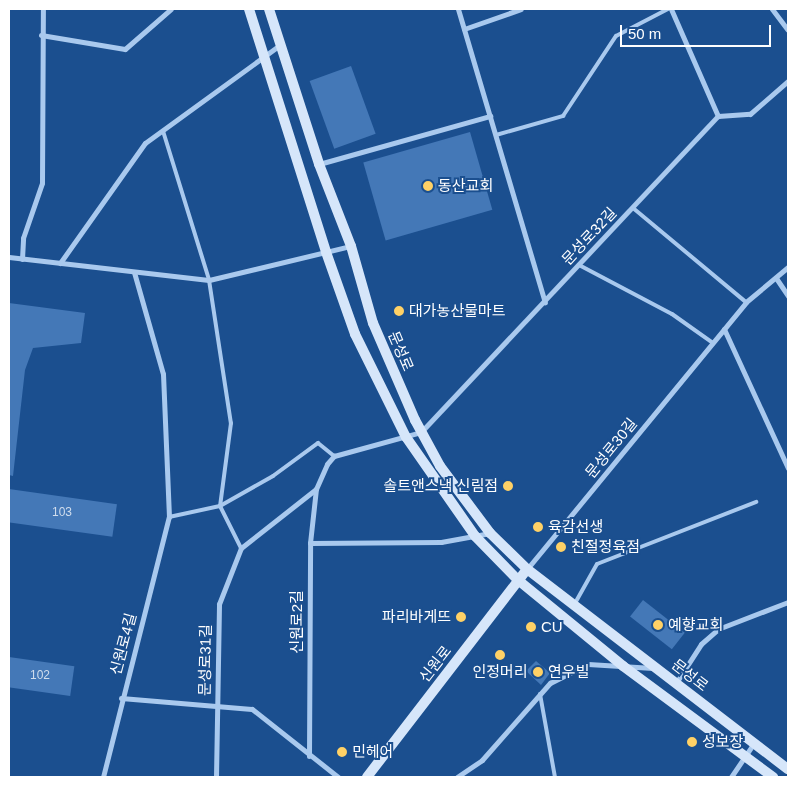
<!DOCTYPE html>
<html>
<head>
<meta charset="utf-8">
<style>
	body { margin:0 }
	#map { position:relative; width:797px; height:786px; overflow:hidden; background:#1b4f8f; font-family:Arial,"Noto Sans KR",sans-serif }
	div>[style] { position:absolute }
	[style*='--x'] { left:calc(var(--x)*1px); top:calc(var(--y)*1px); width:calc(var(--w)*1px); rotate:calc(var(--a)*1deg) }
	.building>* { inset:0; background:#4478b7; transform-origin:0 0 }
	.lane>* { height:4px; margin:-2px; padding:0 2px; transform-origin:2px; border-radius:2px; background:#a9c9ee }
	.street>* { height:5px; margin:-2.5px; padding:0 2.5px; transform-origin:2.5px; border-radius:2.5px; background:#a9c9ee }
	.secondary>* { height:10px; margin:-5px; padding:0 5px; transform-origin:5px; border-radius:5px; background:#d6e6fa }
	.dots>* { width:14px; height:14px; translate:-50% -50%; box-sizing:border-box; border:2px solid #1b4f8f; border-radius:50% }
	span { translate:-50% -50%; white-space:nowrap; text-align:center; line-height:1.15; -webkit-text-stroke:4px #1b4f8f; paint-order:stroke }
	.number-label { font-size:12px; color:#d0dded }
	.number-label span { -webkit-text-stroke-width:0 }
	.poi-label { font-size:15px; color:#fff }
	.left { translate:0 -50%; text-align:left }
	.right { translate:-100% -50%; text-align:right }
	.street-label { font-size:15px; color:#fff }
	.frame { position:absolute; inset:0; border:10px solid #fff; pointer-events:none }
	.scale { position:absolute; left:620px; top:25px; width:151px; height:22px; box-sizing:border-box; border:2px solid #fff; border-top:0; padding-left:6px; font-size:15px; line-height:18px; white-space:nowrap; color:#fff; -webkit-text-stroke:4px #1b4f8f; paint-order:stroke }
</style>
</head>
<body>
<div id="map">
	<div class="building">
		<div style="left:351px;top:66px;width:72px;height:44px;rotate:70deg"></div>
		<div style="left:470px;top:132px;width:81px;height:111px;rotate:74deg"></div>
		<div style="clip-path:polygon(9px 303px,85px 313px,81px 343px,33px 348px,25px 370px,13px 476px,9px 475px)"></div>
		<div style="left:9px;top:489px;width:109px;height:33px;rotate:8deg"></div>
		<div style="left:643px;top:600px;width:53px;height:21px;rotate:38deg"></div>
		<div style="left:9px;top:657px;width:66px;height:30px;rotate:8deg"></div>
		<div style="clip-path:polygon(536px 661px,550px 673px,541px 685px,526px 671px)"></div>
	</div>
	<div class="lane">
		<div style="--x:163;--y:131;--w:156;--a:72.8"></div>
		<div style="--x:209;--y:280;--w:145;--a:81.3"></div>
		<div style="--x:231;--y:423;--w:84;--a:97.5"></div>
		<div style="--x:496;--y:135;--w:70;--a:-15.8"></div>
		<div style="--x:563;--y:116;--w:96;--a:-56.5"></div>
		<div style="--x:616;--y:36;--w:59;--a:-27.4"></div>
		<div style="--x:633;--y:208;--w:147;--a:39.8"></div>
		<div style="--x:579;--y:265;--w:105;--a:27.8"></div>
		<div style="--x:672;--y:314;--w:50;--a:35.3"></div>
		<div style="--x:220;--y:506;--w:47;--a:63.4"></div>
		<div style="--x:169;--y:517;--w:52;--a:-12.2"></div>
		<div style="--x:220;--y:506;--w:61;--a:-29.5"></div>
		<div style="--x:273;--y:476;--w:56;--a:-36.3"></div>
		<div style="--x:318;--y:443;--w:21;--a:39"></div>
		<div style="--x:574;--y:605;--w:47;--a:-60.7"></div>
		<div style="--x:597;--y:564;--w:171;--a:-21.3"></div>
		<div style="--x:540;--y:694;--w:84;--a:79.8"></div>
	</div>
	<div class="street">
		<div style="--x:458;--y:9;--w:306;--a:73.5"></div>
		<div style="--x:671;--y:9;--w:117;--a:66.3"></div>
		<div style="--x:772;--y:9;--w:26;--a:53"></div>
		<div style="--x:464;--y:29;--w:60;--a:-19.3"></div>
		<div style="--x:41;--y:35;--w:85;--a:9.5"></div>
		<div style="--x:125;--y:49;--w:61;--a:-41"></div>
		<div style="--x:319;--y:164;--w:178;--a:-15.7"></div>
		<div style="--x:9;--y:257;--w:201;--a:6.6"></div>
		<div style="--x:209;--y:280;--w:146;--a:-13.5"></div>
		<div style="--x:22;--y:259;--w:21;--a:-87"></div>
		<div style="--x:23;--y:238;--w:58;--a:-70.9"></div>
		<div style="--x:42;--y:183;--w:174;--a:-89.7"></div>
		<div style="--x:60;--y:263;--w:147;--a:-54.7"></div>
		<div style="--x:145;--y:143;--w:167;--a:-36"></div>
		<div style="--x:776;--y:278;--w:22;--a:56"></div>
		<div style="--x:724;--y:329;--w:153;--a:65.3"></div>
		<div style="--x:310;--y:543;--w:131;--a:-0.4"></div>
		<div style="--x:441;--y:542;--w:50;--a:-10.4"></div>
		<div style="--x:527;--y:569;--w:345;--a:-50.6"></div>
		<div style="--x:746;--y:302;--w:55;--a:-39.8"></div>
		<div style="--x:676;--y:683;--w:46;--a:-57.3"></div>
		<div style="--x:701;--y:644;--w:23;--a:-41"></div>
		<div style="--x:718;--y:629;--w:75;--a:-21.1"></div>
		<div style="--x:121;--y:698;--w:131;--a:4.8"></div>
		<div style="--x:252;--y:709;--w:110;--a:38.3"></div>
		<div style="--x:309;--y:756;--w:213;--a:-89.7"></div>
		<div style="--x:310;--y:543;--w:54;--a:-83.7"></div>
		<div style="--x:103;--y:777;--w:268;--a:-75.8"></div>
		<div style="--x:169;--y:517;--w:143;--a:-92.4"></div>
		<div style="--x:163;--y:374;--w:106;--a:-105.9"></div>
		<div style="--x:216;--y:777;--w:173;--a:-89"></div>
		<div style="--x:219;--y:604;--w:60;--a:-68.6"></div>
		<div style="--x:241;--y:548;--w:95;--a:-38.2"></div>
		<div style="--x:316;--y:489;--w:27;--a:-66"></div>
		<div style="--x:327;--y:464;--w:11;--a:-49"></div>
		<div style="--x:334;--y:456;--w:90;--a:-15.4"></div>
		<div style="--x:421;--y:432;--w:434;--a:-46.8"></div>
		<div style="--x:718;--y:116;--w:32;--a:-4"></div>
		<div style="--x:750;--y:114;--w:50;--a:-41"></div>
		<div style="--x:457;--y:777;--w:30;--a:-34"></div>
		<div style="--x:482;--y:760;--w:103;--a:-48.6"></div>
		<div style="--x:550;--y:683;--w:42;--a:-26.6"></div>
		<div style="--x:588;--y:664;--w:65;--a:3.5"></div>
		<div style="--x:731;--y:777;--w:40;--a:-56"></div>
	</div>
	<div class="secondary">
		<div style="--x:249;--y:9;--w:255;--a:72.4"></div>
		<div style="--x:326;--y:252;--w:87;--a:70.5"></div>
		<div style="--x:355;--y:334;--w:115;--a:63.7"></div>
		<div style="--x:406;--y:437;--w:121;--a:55.1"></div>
		<div style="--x:475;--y:536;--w:62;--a:45.7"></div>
		<div style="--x:518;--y:580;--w:136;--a:39.3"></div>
		<div style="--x:623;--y:666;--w:187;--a:36.5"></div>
		<div style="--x:269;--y:9;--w:163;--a:72.1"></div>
		<div style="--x:319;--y:164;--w:88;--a:68.7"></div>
		<div style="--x:351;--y:246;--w:80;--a:74.1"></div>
		<div style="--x:373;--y:323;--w:106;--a:66.6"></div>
		<div style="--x:415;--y:420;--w:52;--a:61.5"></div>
		<div style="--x:440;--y:466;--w:84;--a:53.3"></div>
		<div style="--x:490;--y:533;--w:52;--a:44.2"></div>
		<div style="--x:527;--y:569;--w:329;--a:37.5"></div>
		<div style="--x:367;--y:777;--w:262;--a:-52.4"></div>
	</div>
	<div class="dots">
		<div style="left:428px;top:186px;background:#ffd166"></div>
		<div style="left:399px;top:311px;background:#ffd166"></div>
		<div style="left:508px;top:486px;background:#ffd166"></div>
		<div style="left:538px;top:527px;background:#ffd166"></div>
		<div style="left:561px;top:547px;background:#ffd166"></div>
		<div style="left:461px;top:617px;background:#ffd166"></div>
		<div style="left:658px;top:625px;background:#ffd166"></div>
		<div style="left:531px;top:627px;background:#ffd166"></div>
		<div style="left:500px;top:655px;background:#ffd166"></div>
		<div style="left:538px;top:672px;background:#ffd166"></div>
		<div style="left:692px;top:742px;background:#ffd166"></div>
		<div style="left:342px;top:752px;background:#ffd166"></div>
	</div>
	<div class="number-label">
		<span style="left:62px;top:513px">103</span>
		<span style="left:40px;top:676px">102</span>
	</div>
	<div class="poi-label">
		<span class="left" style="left:438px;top:186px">동산교회</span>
		<span class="left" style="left:409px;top:311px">대가농산물마트</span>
		<span class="right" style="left:498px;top:486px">솔트앤스낵 신림점</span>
		<span class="left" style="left:548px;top:527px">육감선생</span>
		<span class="left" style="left:571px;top:547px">친절정육점</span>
		<span class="right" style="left:451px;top:617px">파리바게뜨</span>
		<span class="left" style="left:668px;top:625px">예향교회</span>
		<span class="left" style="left:541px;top:627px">CU</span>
		<span style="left:500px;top:672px">인정머리</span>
		<span class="left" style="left:548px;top:672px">연우빌</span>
		<span class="left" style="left:702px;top:742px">성보장</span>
		<span class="left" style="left:352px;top:752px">민헤어</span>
	</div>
	<div class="street-label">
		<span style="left:589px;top:236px;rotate:-47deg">문성로32길</span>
		<span style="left:401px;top:351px;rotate:67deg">문성로</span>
		<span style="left:611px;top:448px;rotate:-51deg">문성로30길</span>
		<span style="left:297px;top:622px;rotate:-90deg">신원로2길</span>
		<span style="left:123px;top:644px;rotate:-75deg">신원로4길</span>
		<span style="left:205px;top:660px;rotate:-89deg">문성로31길</span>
		<span style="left:435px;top:664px;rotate:-52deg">신원로</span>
		<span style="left:690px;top:675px;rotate:38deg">문성로</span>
	</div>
	<div class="frame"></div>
	<div class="scale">50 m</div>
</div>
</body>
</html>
